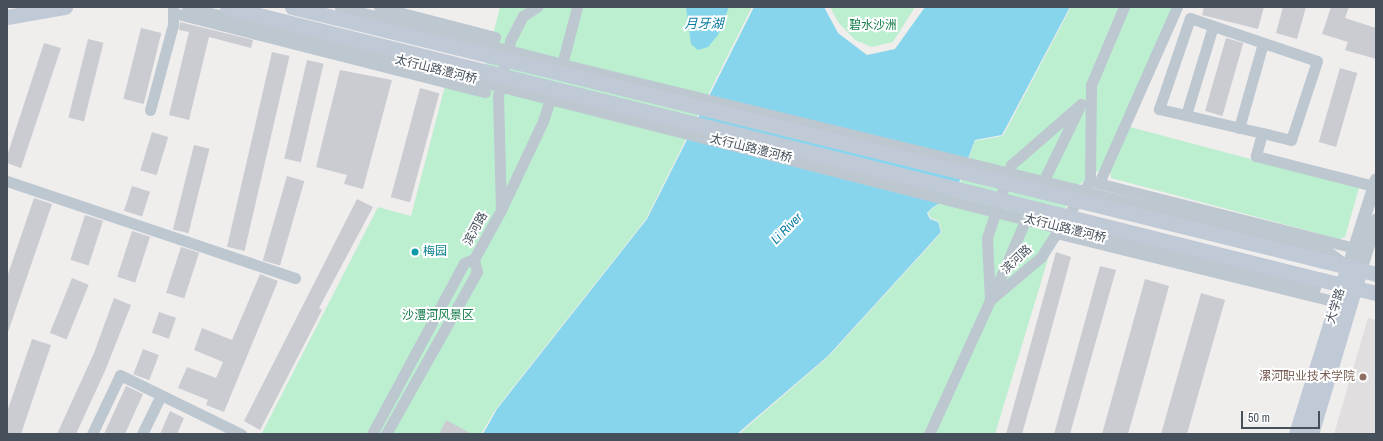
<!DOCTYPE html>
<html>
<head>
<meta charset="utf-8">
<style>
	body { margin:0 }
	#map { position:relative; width:1383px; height:441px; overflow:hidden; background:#f0eded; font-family:"Archivo Narrow","Noto Sans SC",sans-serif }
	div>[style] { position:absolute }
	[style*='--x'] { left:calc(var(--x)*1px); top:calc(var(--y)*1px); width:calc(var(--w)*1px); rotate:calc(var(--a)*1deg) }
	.education>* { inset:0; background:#e1dedf }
	.green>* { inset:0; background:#bbefd0 }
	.water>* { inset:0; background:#87d5ec }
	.building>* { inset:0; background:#caccd2; transform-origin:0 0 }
	.minor>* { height:11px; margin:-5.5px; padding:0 5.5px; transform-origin:5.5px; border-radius:5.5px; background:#bdc7d0 }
	.tertiary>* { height:13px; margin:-6.5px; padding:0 6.5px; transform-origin:6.5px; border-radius:6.5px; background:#bdc7d0 }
	.secondary>* { height:15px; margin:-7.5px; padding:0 7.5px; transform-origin:7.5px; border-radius:7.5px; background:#c0cad7 }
	.minor-bridge>* { height:11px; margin:-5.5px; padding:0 5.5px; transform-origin:5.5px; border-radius:5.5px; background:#bdc7d0 }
	.secondary-bridge>* { height:15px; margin:-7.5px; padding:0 7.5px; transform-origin:7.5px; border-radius:7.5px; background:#c0cad7 }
	.dots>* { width:11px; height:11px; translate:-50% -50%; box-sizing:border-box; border:2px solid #fff; border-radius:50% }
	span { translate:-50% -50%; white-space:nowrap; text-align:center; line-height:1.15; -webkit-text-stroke:4px #fff; paint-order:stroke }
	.park-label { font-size:12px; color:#167c4b }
	.street-label { font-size:12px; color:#45505b }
	.culture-label { font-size:12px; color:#0d838f }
	.left { translate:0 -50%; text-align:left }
	.education-label { font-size:12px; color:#785e54 }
	.right { translate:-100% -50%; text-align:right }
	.water-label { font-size:13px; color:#0b7ea0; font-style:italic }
	.frame { position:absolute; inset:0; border:8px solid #45505b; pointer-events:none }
	.scale { position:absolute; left:1241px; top:411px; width:79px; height:18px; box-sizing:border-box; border:2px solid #45505b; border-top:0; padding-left:5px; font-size:12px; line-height:14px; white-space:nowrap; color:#45505b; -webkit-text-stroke:3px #fff; paint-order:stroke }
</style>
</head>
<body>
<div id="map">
	<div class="education">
		<div style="clip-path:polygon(1368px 318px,1376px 320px,1376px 434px,1334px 434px)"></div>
	</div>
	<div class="green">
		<div style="clip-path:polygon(500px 7px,752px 7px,646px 219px,496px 409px,481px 434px,262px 433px,378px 207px,411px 216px,445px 86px,478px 94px)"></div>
		<div style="clip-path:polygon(830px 7px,915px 7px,893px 42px,872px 47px,855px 40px,838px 22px)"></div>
		<div style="clip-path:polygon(1071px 7px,1174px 7px,1101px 169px,1080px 184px,1051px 231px,1051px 249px,995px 434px,739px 434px,829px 356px,942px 232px,938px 221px,931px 218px,928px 213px,934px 207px,955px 197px,975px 141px,1003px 136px)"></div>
		<div style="clip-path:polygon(1130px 127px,1359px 188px,1345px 237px,1339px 239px,1111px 178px,1110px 168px)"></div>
	</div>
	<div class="water">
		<div style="clip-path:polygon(686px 7px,729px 7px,718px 35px,708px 47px,698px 50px,691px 44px)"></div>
		<div style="clip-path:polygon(754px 7px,824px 7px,838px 33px,867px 55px,895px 49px,925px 7px,1070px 7px,1002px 135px,975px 140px,954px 196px,933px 207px,927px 213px,930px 219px,938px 222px,941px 232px,828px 356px,737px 434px,483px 434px,497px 409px,647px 219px)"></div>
	</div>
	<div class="building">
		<div style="clip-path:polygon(1204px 7px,1264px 7px,1258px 29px,1202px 15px)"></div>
		<div style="clip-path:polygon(1283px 7px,1306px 7px,1297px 39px,1276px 33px)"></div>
		<div style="clip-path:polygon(1331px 7px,1349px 7px,1345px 18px,1376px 28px,1376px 59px,1345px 50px,1348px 42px,1322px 34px)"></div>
		<div style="clip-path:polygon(180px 22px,253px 40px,251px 48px,209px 37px,189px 120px,169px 115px,189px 32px,179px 30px)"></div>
		<div style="left:141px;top:28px;width:21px;height:73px;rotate:14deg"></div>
		<div style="left:1226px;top:38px;width:18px;height:76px;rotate:16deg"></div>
		<div style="left:88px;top:39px;width:16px;height:81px;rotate:14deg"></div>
		<div style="clip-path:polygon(44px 43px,61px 48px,21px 168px,7px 163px,7px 156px)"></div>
		<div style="left:272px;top:52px;width:18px;height:200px;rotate:13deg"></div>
		<div style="left:307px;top:60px;width:17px;height:101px;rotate:13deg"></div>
		<div style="left:1340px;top:68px;width:18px;height:77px;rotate:16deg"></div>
		<div style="clip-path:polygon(340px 70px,392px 80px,363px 189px,344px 184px,347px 175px,316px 167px)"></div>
		<div style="left:420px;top:88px;width:20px;height:113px;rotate:15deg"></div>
		<div style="left:152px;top:132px;width:17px;height:40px;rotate:17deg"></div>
		<div style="left:194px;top:145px;width:16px;height:87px;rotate:14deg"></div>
		<div style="left:287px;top:176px;width:18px;height:88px;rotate:16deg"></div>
		<div style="left:132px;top:186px;width:19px;height:26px;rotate:18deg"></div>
		<div style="clip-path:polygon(34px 198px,52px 204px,7px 335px,7px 277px)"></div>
		<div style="clip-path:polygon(357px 199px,373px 207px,319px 308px,322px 310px,260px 430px,244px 421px)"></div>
		<div style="left:85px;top:215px;width:19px;height:47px;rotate:18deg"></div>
		<div style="left:132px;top:231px;width:19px;height:48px;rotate:18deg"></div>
		<div style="left:181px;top:247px;width:19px;height:48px;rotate:18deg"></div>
		<div style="clip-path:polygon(1056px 252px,1071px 257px,1046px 349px,1022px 434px,1006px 434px)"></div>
		<div style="clip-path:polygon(1100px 266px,1116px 270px,1090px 362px,1070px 434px,1054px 434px)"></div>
		<div style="clip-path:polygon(260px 274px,278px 281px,224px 412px,206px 405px,208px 400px,178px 388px,187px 367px,216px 378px,223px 362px,194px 350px,202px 328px,232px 340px)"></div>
		<div style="left:72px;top:278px;width:18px;height:59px;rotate:22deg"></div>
		<div style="clip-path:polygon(1145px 279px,1169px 286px,1145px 374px,1128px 434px,1102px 434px)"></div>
		<div style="clip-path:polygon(1201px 293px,1225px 300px,1200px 388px,1187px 434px,1161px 434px)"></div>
		<div style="clip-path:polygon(114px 298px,131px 305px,105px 371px,76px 434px,57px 434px,94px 353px)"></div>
		<div style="left:159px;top:312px;width:18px;height:22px;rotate:19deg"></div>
		<div style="clip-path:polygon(32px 339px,51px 345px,21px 434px,7px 434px,7px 412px)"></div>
		<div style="left:143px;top:349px;width:17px;height:27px;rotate:21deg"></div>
		<div style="clip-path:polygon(126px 386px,143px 394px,125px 434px,104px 434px)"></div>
		<div style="clip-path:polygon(170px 411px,184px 418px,177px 434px,160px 434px)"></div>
		<div style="clip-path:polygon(446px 420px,472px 434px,439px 434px)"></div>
	</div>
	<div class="minor">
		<div style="--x:379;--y:7;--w:120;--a:14.5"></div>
		<div style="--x:174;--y:13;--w:321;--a:14.3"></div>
		<div style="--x:560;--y:72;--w:67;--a:-75.3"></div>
		<div style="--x:150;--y:110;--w:88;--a:-74.9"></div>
		<div style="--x:173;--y:25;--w:18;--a:-90"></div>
		<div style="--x:1186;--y:115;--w:93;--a:-73.1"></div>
		<div style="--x:1239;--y:128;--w:88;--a:-74.2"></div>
		<div style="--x:1262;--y:133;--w:106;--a:-166.9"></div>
		<div style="--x:1159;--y:109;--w:96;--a:-71.2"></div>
		<div style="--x:1190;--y:18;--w:134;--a:18.7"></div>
		<div style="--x:1317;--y:61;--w:83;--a:108.2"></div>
		<div style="--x:1291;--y:140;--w:30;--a:-166"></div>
		<div style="--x:1262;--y:133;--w:24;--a:105"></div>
		<div style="--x:1256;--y:156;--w:122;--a:14.3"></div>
		<div style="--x:7;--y:181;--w:304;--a:18.6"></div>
		<div style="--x:1090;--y:181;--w:272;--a:14.2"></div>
		<div style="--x:1099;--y:183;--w:193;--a:-66.1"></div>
		<div style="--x:1040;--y:188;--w:89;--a:-64"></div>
		<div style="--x:501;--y:210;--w:114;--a:-91.5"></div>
		<div style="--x:498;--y:96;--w:56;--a:-77.7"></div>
		<div style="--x:510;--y:41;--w:28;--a:-63"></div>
		<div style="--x:523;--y:16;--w:17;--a:-33"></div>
		<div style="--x:1056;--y:233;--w:289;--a:13.8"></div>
		<div style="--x:1326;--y:250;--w:25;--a:37"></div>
		<div style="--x:992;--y:297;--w:93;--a:-66.5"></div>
		<div style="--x:990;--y:300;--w:62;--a:-92.8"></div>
		<div style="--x:987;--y:238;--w:77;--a:-71.8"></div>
		<div style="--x:1011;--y:165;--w:93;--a:-41.1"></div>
		<div style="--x:92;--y:434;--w:65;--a:-64.6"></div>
		<div style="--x:120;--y:375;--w:135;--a:26"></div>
		<div style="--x:142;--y:434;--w:43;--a:-64"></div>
		<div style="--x:372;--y:434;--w:194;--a:-61.7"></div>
		<div style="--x:464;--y:263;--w:11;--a:-22"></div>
		<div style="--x:474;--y:259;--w:56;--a:-61.1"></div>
		<div style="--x:501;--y:210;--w:98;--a:-64.7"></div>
		<div style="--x:543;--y:121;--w:32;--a:-72"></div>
		<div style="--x:386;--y:434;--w:186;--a:-60.7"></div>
		<div style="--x:477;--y:272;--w:13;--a:-103"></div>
		<div style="--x:929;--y:434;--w:147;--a:-65.5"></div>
		<div style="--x:990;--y:300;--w:67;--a:-40.1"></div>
		<div style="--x:1041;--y:257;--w:90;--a:-57.2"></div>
		<div style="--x:1090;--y:181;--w:96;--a:-89.4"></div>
		<div style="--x:1091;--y:85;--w:85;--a:-67.1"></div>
	</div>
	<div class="tertiary">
		<div style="--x:1348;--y:266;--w:91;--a:-72.2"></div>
		<div style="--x:1360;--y:270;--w:53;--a:-72.6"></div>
	</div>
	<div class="secondary">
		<div style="--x:7;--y:17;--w:59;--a:-9.8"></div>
		<div style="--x:1324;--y:261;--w:54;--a:14"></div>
		<div style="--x:1318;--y:279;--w:60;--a:13.6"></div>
		<div style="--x:1296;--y:434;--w:176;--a:-72.8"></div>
		<div style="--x:1311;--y:434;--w:171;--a:-73.4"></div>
	</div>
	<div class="minor-bridge">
		<div style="--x:187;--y:7;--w:900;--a:14.22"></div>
		<div style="--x:1059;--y:228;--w:263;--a:13.2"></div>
		<div style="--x:340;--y:7;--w:229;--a:14.4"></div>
		<div style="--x:562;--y:64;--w:786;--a:13.68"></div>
	</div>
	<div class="secondary-bridge">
		<div style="--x:227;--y:7;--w:1124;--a:14"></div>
		<div style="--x:292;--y:7;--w:1063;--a:13.83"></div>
	</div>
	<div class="dots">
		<div style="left:415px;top:252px;background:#0f9aa8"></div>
		<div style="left:1363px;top:377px;background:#8d6e63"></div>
	</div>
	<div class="park-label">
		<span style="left:873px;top:26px">碧水沙洲</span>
		<span style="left:438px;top:316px">沙澧河风景区</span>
	</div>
	<div class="street-label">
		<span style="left:436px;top:70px;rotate:14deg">太行山路澧河桥</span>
		<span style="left:751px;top:149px;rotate:14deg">太行山路澧河桥</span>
		<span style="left:476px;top:229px;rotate:-61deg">滨河路</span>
		<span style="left:1065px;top:229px;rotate:14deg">太行山路澧河桥</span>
		<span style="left:1017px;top:260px;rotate:-43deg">滨河路</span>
		<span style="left:1336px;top:306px;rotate:-73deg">大学路</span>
	</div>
	<div class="culture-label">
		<span class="left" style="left:423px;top:252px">梅园</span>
	</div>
	<div class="education-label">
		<span class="right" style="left:1355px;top:377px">漯河职业技术学院</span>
	</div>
	<div class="water-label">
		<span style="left:704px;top:24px">月牙湖</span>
		<span style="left:787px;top:229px;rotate:-45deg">Li River</span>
	</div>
	<div class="frame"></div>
	<div class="scale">50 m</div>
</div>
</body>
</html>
